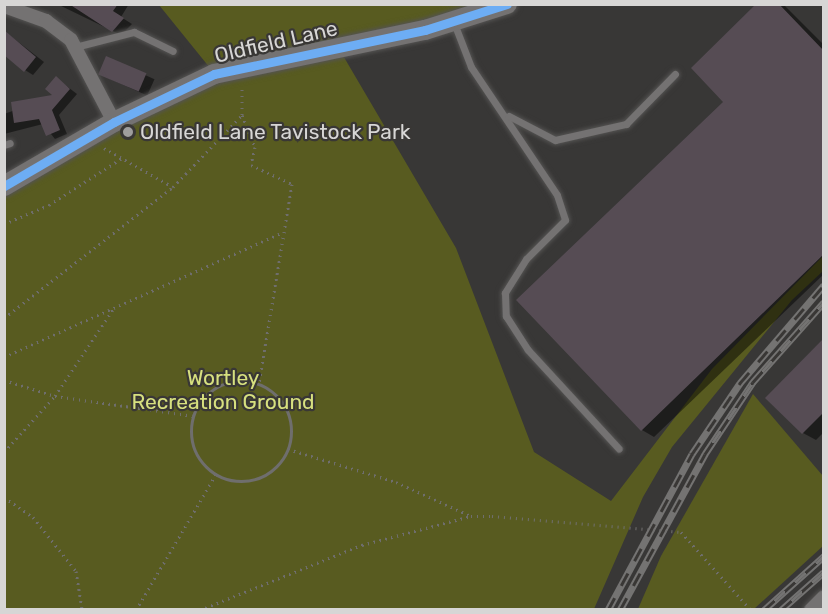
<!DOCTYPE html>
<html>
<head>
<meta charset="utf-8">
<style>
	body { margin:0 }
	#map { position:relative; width:828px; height:614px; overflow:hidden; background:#383736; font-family:Rubik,sans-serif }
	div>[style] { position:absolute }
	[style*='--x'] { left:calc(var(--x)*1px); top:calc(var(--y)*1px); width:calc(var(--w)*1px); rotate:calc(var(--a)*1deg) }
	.green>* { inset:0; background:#585b20 }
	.shadow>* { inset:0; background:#0007; transform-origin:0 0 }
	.building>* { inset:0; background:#564c54; transform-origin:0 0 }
	.path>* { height:3px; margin-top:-1.5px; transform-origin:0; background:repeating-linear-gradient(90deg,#6f6e6d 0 1.5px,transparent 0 6px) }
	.path>.ring { margin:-1.5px; padding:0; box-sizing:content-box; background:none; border:3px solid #6f6e6d; border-radius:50% }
	.roads { filter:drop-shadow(0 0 2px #545352) drop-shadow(0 0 2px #545352) }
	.lane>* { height:7px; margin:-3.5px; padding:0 3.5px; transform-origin:3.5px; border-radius:3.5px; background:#747272 }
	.street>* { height:14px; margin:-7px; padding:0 7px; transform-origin:7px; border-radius:7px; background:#747272 }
	.secondary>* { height:20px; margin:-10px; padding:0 10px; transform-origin:10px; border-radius:10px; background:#747272 }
	.rail>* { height:7px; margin-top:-3.5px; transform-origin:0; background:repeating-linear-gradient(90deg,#393735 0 14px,#747372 0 28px); box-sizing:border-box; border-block:2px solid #747372 }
	.path-bridge>* { height:3px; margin-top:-1.5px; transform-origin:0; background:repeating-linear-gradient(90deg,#6f6e6d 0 1.5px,transparent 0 6px) }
	.cycleway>* { height:9px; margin:-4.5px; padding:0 4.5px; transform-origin:4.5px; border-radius:4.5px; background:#6dadf4 }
	.dots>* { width:16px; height:16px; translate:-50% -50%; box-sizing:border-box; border:3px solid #393735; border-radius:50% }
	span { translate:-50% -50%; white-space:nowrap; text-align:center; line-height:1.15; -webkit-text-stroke:4.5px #393735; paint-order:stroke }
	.street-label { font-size:21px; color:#d7d6d5 }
	.poi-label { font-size:21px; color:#d7d6d5 }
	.left { translate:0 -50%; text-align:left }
	.park-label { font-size:21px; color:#d7e07f }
	.frame { position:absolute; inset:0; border:6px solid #d7d6d5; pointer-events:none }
</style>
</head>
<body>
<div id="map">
	<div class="green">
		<div style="clip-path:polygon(159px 5px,507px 5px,338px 47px,456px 248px,534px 452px,611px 501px,712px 369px,823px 256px,823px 271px,792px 300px,672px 447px,643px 497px,594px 609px,5px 610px,5px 182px,214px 73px)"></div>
		<div style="clip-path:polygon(753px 394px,823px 476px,823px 546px,754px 609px,638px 609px,661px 556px)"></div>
	</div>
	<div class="shadow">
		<div style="clip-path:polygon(57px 4px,129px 4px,121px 17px,132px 24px,121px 35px)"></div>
		<div style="clip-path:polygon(758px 4px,783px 4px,824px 45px,824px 274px,654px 437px,642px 430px,726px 102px)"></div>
		<div style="clip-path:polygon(8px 34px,44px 62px,33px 75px,25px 70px)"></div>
		<div style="left:107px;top:58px;width:52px;height:18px;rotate:24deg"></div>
		<div style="clip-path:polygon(56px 78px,77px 94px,59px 115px,67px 134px,55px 139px,43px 124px,4px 134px,4px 114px,55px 96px)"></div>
		<div style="clip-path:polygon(824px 340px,824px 432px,816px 440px,803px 433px)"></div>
	</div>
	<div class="building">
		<div style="clip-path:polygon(69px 4px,118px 4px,113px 11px,124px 18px,112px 32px)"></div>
		<div style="clip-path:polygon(756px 4px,779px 4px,824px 51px,824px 254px,641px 431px,516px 300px,723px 102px,691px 68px)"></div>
		<div style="clip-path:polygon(4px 30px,36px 57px,24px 72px,4px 55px)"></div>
		<div style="left:106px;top:56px;width:44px;height:20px;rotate:23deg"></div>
		<div style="clip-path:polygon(56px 76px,70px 89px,52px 110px,60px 130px,46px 136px,39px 119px,14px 123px,11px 102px,52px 95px,45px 89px)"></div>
		<div style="clip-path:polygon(824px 338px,824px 412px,802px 434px,765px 398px)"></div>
	</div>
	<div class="path">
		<div style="--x:242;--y:115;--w:35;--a:68"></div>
		<div style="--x:255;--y:147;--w:18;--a:103"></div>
		<div style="--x:251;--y:165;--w:45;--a:24.9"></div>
		<div style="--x:292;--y:184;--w:203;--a:99.4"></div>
		<div style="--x:104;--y:148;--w:79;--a:29.5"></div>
		<div style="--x:173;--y:187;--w:100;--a:-46.2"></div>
		<div style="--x:242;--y:115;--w:30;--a:-90"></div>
		<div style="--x:4;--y:224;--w:49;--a:-22.9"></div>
		<div style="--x:49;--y:205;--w:87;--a:-32.8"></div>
		<div style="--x:4;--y:318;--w:214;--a:-37.8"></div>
		<div style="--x:4;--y:357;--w:306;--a:-24.1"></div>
		<div style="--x:4;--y:380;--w:53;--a:17.4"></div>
		<div style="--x:55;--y:396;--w:139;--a:8.2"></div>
		<div class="ring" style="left:191px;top:381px;width:97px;height:97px"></div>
		<div style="--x:288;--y:449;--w:113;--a:17"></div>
		<div style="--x:396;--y:482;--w:82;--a:24.4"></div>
		<div style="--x:471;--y:516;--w:21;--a:0"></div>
		<div style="--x:4;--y:452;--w:76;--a:-47.7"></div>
		<div style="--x:55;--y:396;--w:106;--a:-56.2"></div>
		<div style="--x:4;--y:497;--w:35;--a:35"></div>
		<div style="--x:33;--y:517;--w:69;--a:51.5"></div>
		<div style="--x:76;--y:571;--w:39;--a:81"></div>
		<div style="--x:681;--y:532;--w:105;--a:48.1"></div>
		<div style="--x:136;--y:610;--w:158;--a:-59.5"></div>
		<div style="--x:200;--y:610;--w:175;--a:-21.9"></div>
		<div style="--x:362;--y:545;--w:113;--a:-14.9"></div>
	</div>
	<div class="roads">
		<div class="lane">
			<div style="--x:454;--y:23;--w:47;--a:68.9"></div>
			<div style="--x:471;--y:67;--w:154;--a:56.1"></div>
			<div style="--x:557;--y:195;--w:26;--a:72"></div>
			<div style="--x:565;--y:220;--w:55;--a:135"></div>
			<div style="--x:526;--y:259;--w:40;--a:122"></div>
			<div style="--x:505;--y:293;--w:23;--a:88"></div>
			<div style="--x:506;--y:316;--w:40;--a:57.1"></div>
			<div style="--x:528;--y:350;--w:134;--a:47.4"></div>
			<div style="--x:75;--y:47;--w:61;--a:-14.3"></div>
			<div style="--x:134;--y:32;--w:43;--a:26"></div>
			<div style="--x:509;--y:116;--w:52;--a:27.6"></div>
			<div style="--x:555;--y:140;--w:73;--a:-12.7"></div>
			<div style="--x:626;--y:124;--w:70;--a:-45.6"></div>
			<div style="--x:4;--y:145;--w:6;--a:-18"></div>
		</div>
		<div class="street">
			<div style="--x:4;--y:6;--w:45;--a:19.7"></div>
			<div style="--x:46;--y:21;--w:31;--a:37"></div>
			<div style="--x:71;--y:40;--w:93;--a:62.3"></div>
			<div style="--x:811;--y:610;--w:18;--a:-45"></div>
		</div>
		<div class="secondary">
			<div style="--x:4;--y:186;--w:127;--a:-30.2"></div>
			<div style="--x:114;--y:122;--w:111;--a:-25.6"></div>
			<div style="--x:214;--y:74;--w:216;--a:-11.8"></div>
			<div style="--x:425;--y:30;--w:86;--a:-17.6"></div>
		</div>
	</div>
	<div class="rail">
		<div style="--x:608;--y:610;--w:177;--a:-61.7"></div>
		<div style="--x:692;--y:454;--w:86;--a:-55.9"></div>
		<div style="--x:740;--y:383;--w:129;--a:-49.4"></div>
		<div style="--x:620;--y:610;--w:178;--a:-61.4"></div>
		<div style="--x:705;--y:454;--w:87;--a:-56.3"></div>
		<div style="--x:753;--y:382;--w:107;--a:-48.4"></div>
		<div style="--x:764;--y:610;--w:81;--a:-42"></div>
		<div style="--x:781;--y:610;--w:57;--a:-41.5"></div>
	</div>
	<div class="path-bridge">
		<div style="--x:492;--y:516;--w:190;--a:4.8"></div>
	</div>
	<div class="cycleway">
		<div style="--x:4;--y:186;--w:127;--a:-30.2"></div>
		<div style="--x:114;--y:122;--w:111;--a:-25.6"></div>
		<div style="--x:214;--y:74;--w:216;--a:-11.8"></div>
		<div style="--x:425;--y:30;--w:86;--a:-17.6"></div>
	</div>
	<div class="dots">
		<div style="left:128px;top:132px;background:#9f9e9d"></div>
	</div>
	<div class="street-label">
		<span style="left:276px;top:42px;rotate:-13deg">Oldfield Lane</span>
	</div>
	<div class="poi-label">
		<span class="left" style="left:140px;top:132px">Oldfield Lane Tavistock Park</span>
	</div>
	<div class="park-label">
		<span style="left:223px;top:390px">Wortley<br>Recreation Ground</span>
	</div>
	<div class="frame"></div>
</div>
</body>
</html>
